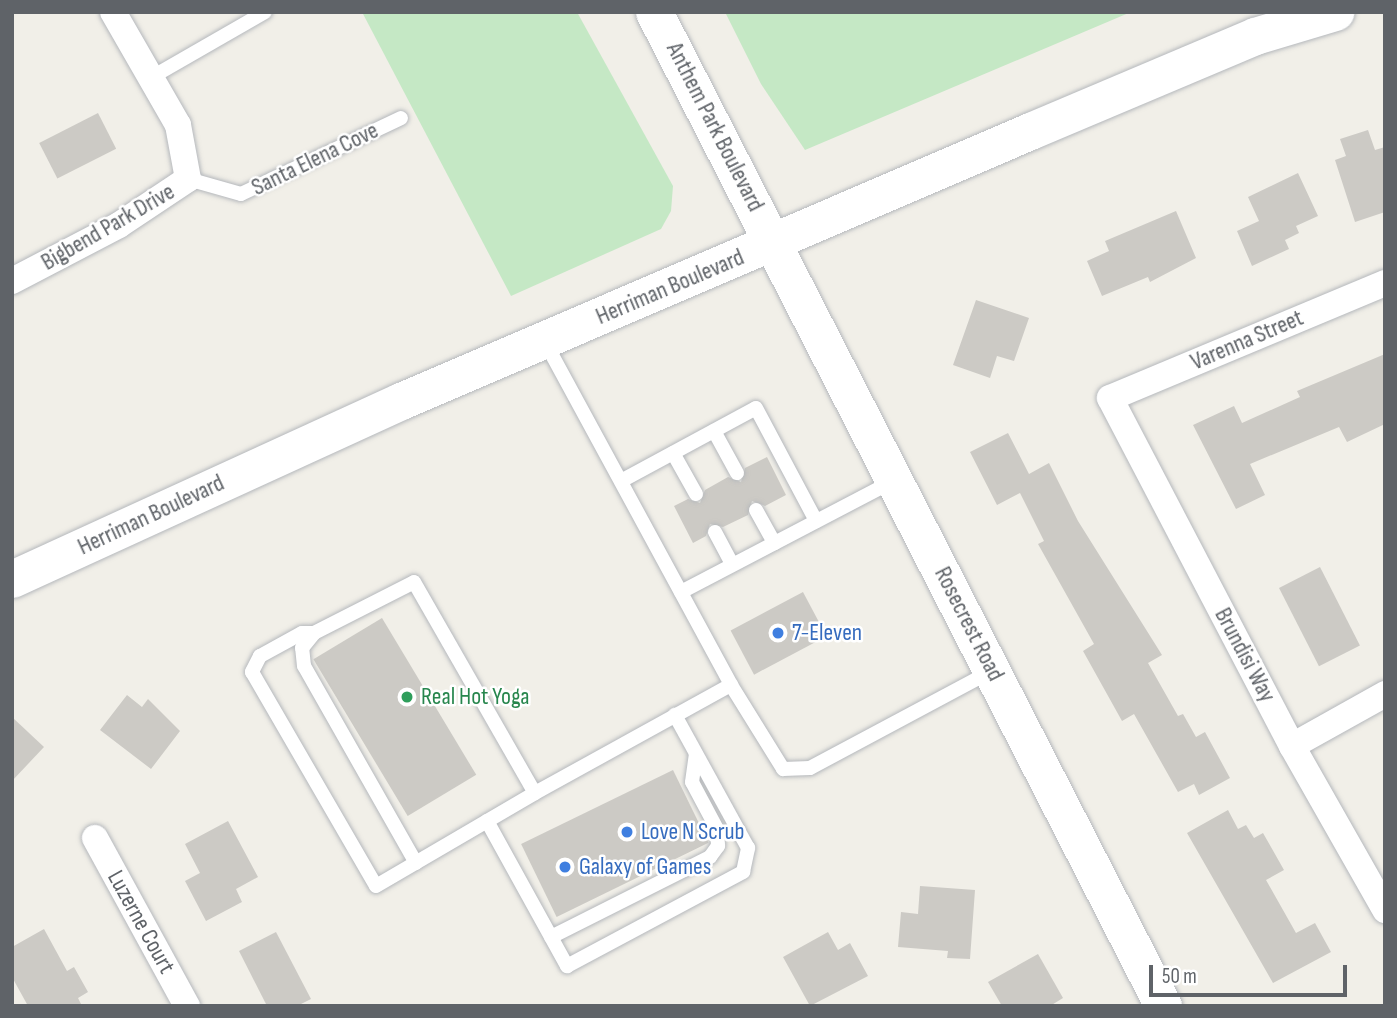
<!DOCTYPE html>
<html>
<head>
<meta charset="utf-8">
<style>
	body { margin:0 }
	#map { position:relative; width:1397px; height:1018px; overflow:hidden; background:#f1efe8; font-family:"Sofia Sans Condensed",sans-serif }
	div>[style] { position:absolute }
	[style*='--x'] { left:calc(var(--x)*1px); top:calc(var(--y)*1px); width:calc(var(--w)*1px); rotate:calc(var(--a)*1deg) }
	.green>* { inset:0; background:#c5e8c5 }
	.building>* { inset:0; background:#cccac5; transform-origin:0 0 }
	.roads { filter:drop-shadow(0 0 2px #b5b8bc) drop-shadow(0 0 2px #b5b8bc) }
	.service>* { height:14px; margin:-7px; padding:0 7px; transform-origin:7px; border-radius:7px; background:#fff }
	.minor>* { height:26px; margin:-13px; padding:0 13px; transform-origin:13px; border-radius:13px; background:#fff }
	.secondary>* { height:37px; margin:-18.5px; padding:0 18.5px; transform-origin:18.5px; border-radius:18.5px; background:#fff }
	.dots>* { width:19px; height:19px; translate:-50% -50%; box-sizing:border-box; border:4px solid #fff; border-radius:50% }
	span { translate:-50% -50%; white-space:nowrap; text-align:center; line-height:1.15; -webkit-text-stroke:5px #fff; paint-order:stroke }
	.street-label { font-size:24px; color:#5f6368 }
	.shop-label { font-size:24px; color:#366cbe }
	.left { translate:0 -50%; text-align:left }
	.leisure-label { font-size:24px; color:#27864d }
	.frame { position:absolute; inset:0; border:14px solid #5f6368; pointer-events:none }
	.scale { position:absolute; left:1149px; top:965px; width:198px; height:32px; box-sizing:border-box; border:4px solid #5f6368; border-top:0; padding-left:9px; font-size:21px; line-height:24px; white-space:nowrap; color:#5f6368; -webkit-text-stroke:5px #fff; paint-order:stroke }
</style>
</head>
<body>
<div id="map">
	<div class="green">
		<div style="clip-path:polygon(362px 12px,577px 12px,673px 186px,671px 211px,661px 229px,511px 296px)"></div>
		<div style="clip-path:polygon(725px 12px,1131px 12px,805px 150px,761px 84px)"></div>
	</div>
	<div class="building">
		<div style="left:98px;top:113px;width:40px;height:66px;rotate:63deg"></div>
		<div style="clip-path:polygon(1368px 130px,1375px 150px,1385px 147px,1385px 212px,1355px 222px,1335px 160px,1346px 156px,1340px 139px)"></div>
		<div style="clip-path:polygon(1298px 173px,1318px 216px,1296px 226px,1299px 233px,1285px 240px,1289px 249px,1252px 266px,1237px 231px,1259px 221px,1248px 197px)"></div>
		<div style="clip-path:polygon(1176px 211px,1196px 258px,1150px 282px,1148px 277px,1102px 296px,1087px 261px,1109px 251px,1105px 241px)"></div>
		<div style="clip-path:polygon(976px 300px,1029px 318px,1014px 361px,997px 356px,990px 378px,953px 365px)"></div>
		<div style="clip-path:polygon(1385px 354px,1385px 424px,1347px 442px,1339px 427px,1250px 464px,1265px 495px,1236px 509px,1193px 425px,1234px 406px,1242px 423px,1300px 397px,1297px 391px)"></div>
		<div style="clip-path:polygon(1008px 433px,1029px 474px,1049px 463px,1078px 521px,1162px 655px,1148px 663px,1178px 716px,1183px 714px,1196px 737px,1205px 732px,1230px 778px,1199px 795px,1194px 784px,1178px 792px,1134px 714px,1122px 721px,1083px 651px,1094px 644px,1038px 544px,1044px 541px,1020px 493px,997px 505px,970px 452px)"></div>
		<div style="clip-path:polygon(767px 457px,786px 495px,765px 506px,752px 501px,748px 515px,723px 527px,710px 524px,706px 536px,693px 543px,674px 506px,688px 499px,700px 503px,705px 490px,728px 477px,741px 482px,745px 468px)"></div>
		<div style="left:1320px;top:567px;width:88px;height:46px;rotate:63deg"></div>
		<div style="left:803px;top:592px;width:50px;height:82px;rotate:62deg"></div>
		<div style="left:382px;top:618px;width:183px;height:80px;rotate:59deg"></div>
		<div style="clip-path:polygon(127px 695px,142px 707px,148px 699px,180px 731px,151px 769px,100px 730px)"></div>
		<div style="clip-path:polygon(12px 717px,44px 747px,12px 781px)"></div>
		<div style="left:673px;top:770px;width:81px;height:169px;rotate:64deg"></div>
		<div style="clip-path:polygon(1228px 810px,1238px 829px,1246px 825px,1254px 838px,1263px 833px,1284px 870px,1266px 880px,1296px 933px,1315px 923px,1331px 952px,1273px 983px,1187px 833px)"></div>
		<div style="clip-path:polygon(228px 821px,258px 877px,236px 889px,242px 902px,206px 921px,185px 881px,200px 873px,185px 844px)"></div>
		<div style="clip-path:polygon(920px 886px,975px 890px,970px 959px,947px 958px,948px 951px,898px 947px,901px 912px,918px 914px)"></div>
		<div style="clip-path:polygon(44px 929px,67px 971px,74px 967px,88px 992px,78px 998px,82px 1006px,28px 1006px,12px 977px,12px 947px)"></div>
		<div style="clip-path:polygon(276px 932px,311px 999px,297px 1006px,267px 1006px,239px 951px)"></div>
		<div style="clip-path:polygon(828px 932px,838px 950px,850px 943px,868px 976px,810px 1006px,783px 957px)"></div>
		<div style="clip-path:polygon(1038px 954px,1063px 998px,1050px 1006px,1002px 1006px,988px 982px)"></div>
	</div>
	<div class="roads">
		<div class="service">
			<div style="--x:152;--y:77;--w:130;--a:-29.9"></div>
			<div style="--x:188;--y:179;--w:55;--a:15.8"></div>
			<div style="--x:241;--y:194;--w:177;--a:-25.4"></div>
			<div style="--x:545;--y:342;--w:390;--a:61.5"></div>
			<div style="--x:731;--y:685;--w:99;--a:58.2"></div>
			<div style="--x:783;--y:769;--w:27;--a:-2"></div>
			<div style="--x:810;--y:768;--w:204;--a:-28.1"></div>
			<div style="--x:714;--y:431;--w:48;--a:61.3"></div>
			<div style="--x:673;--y:453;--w:47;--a:60.7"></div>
			<div style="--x:621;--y:481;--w:153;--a:-28.4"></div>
			<div style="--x:756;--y:408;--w:128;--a:62"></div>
			<div style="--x:756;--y:510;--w:38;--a:61"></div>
			<div style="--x:715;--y:532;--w:36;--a:62"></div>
			<div style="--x:681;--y:592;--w:239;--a:-27.6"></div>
			<div style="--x:314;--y:633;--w:12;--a:180"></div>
			<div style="--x:302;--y:633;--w:48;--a:151.3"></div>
			<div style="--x:260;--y:656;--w:18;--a:117"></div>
			<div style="--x:252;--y:672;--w:247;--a:59.9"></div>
			<div style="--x:376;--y:886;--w:184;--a:-30.3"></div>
			<div style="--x:487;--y:821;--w:166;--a:61.1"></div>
			<div style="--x:567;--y:966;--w:200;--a:-28.1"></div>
			<div style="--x:743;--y:872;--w:25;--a:-78"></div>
			<div style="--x:748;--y:848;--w:152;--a:-118.8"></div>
			<div style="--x:416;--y:863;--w:227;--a:-119.6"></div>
			<div style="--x:304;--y:666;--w:18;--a:-96"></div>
			<div style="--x:302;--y:648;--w:19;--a:-51"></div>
			<div style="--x:314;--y:633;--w:112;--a:-27"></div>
			<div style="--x:414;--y:582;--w:243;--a:60.2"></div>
			<div style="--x:535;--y:793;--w:224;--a:-28.9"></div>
			<div style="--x:551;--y:937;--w:178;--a:-26.7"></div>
			<div style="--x:710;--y:857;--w:14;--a:-54"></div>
			<div style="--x:718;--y:846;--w:17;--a:-93"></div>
			<div style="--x:717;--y:829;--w:53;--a:-118"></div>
			<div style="--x:692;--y:782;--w:28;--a:-82"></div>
		</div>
		<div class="minor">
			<div style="--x:12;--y:281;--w:121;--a:-27.6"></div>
			<div style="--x:119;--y:225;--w:83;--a:-33.7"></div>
			<div style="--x:188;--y:179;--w:55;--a:-100.5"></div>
			<div style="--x:178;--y:125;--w:130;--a:-119.9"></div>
			<div style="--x:1385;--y:283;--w:298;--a:157.3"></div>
			<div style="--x:1110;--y:398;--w:393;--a:62.4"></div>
			<div style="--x:1292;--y:746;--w:189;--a:60.4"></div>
			<div style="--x:1292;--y:746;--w:107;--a:-29.2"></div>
			<div style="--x:95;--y:838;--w:192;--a:61.3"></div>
		</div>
		<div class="secondary">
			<div style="--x:654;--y:12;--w:1117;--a:62.88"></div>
			<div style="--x:12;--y:579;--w:428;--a:-24.6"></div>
			<div style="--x:401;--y:401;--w:685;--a:-23.23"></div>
			<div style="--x:1030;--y:131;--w:244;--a:-22.9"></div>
			<div style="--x:1255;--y:36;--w:84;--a:-16.7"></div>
		</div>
	</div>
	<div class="dots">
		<div style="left:778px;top:633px;background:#3f7fe0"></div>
		<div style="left:407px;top:697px;background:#2e9e5b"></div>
		<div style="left:627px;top:832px;background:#3f7fe0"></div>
		<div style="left:565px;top:867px;background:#3f7fe0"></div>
	</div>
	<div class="street-label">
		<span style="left:715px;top:127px;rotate:63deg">Anthem Park Boulevard</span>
		<span style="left:315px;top:159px;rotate:-26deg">Santa Elena Cove</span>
		<span style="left:108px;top:227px;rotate:-30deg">Bigbend Park Drive</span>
		<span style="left:670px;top:287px;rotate:-23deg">Herriman Boulevard</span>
		<span style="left:1247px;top:340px;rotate:-23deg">Varenna Street</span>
		<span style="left:151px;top:515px;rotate:-25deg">Herriman Boulevard</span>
		<span style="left:969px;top:624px;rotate:63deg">Rosecrest Road</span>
		<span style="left:1245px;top:655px;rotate:62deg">Brundisi Way</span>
		<span style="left:141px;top:922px;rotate:61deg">Luzerne Court</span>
	</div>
	<div class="shop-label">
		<span class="left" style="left:792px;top:633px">7-Eleven</span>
		<span class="left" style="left:641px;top:832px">Love N Scrub</span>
		<span class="left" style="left:579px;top:867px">Galaxy of Games</span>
	</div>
	<div class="leisure-label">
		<span class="left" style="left:421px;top:697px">Real Hot Yoga</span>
	</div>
	<div class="frame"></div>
	<div class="scale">50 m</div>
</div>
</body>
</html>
